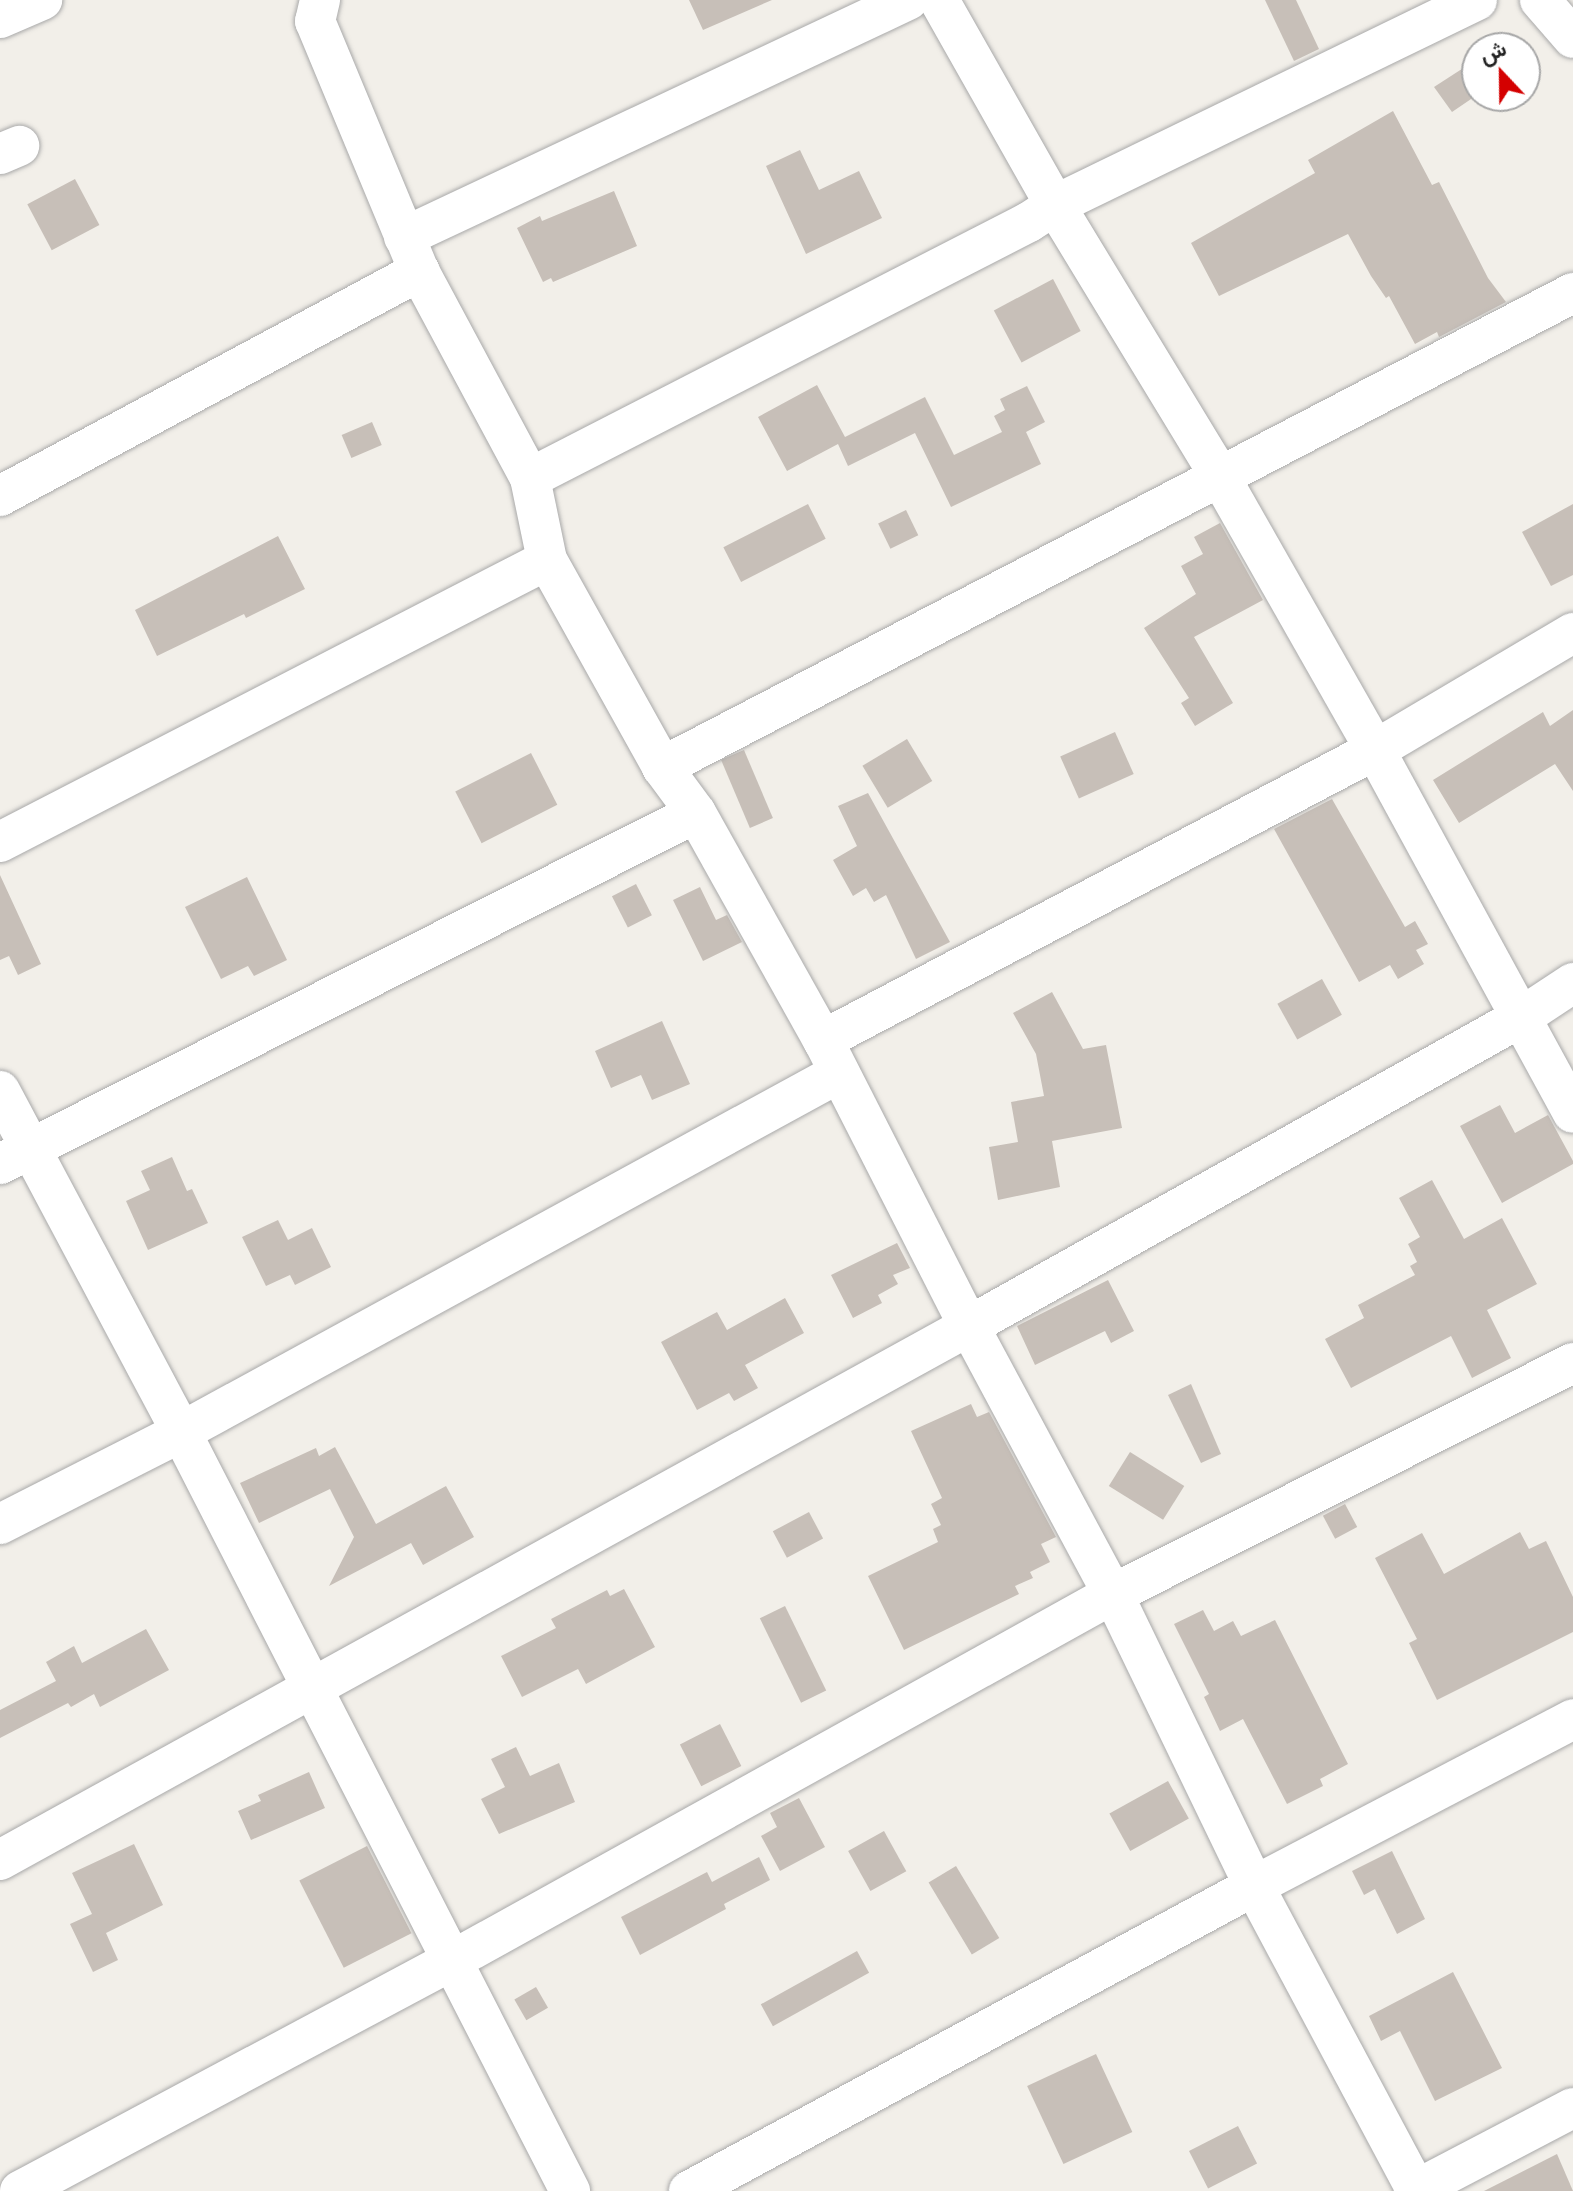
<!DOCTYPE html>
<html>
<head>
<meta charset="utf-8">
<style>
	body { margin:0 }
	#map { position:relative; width:1573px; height:2191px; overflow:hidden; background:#f2efe9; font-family:Raleway,Vazirmatn,sans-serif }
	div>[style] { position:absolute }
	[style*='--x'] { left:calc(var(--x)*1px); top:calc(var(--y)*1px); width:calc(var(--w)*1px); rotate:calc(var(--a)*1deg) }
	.building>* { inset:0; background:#c7bfb8; transform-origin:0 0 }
	.roads { filter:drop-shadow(0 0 2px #a9a9a9) drop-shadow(0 0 2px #a9a9a9) }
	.street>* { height:40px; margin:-20px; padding:0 20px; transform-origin:20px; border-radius:20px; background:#fff }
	span { translate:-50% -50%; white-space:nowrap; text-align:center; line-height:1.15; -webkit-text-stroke:6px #fff; paint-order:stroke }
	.north { position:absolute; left:1461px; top:32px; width:80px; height:80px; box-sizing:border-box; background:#fff; border:2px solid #a7a7a7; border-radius:50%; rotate:338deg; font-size:22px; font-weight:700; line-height:32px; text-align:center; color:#222 }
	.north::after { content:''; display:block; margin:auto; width:28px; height:36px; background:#d40000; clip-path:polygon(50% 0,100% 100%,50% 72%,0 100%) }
</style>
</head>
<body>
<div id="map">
	<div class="building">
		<div style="clip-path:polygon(689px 0,772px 0,703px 30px)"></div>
		<div style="clip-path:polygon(1265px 0,1296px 0,1319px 49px,1294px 61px)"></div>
		<div style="clip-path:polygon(1468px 65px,1477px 79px,1477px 95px,1452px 112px,1434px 87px)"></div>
		<div style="clip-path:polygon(1393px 111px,1432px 185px,1439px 182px,1488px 278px,1506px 302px,1439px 337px,1437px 332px,1415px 344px,1389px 296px,1386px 298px,1371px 276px,1348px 234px,1219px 296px,1191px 243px,1315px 173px,1308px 160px)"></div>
		<div style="clip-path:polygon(800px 150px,819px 190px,859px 171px,882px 218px,806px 254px,766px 166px)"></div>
		<div style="left:75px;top:179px;width:52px;height:54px;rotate:62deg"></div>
		<div style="clip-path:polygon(614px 191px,637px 246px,553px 282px,551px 278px,543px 282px,517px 228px,540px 216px,542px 221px)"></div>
		<div style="left:1053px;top:279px;width:59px;height:67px;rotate:62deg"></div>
		<div style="clip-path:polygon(817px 385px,845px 437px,925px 397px,954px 455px,1002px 432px,994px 416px,1005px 410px,1000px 399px,1027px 386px,1045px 422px,1026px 432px,1041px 464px,951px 507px,915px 433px,848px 466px,838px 444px,787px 471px,758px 417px)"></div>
		<div style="left:372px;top:422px;width:25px;height:33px;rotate:67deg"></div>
		<div style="left:808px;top:504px;width:39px;height:95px;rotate:63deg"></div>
		<div style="clip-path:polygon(1573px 504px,1573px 575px,1551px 586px,1522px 532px)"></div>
		<div style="left:906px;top:510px;width:28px;height:31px;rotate:64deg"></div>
		<div style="clip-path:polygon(1220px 523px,1263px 600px,1194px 637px,1233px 703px,1195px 726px,1181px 703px,1189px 698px,1144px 628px,1196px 594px,1181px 566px,1203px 554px,1194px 537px)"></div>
		<div style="clip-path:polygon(278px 536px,305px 589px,246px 618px,244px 614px,157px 656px,135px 610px)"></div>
		<div style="clip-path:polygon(1573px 710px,1573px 791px,1555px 764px,1459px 823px,1433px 780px,1543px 712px,1550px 726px)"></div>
		<div style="left:1115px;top:732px;width:46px;height:60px;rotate:66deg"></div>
		<div style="left:907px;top:739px;width:49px;height:52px;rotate:59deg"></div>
		<div style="left:744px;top:750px;width:74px;height:25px;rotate:67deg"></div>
		<div style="left:531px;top:753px;width:58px;height:85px;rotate:63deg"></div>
		<div style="clip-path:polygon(868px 793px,950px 942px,916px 959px,886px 895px,874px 902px,866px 888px,853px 896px,833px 860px,857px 846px,838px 806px)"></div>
		<div style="clip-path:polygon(1332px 799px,1405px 927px,1415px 921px,1428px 944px,1416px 950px,1424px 964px,1398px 979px,1390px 965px,1359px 982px,1274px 829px)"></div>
		<div style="clip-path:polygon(0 875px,41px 964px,18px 975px,9px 956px,0 960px)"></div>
		<div style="clip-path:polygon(247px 877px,287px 960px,254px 976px,248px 966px,221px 979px,185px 907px)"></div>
		<div style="left:636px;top:884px;width:35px;height:27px;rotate:63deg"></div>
		<div style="clip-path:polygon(700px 887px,716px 920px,727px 915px,742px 942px,703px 961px,673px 900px)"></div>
		<div style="left:1322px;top:979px;width:41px;height:51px;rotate:61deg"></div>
		<div style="clip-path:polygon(1052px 992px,1083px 1049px,1106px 1045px,1122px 1128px,1052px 1141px,1060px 1187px,998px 1200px,989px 1147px,1018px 1142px,1011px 1102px,1044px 1096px,1036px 1054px,1013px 1013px)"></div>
		<div style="clip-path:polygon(662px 1021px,690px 1084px,652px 1100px,641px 1075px,611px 1088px,595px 1051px)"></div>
		<div style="clip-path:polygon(1500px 1105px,1515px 1133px,1548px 1115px,1573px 1161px,1573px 1164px,1502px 1203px,1460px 1126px)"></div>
		<div style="clip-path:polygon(172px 1157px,187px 1191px,192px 1189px,208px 1223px,148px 1250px,126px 1201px,150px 1190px,141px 1171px)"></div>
		<div style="clip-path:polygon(1432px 1180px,1464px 1239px,1502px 1218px,1537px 1284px,1487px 1310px,1511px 1358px,1472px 1378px,1451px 1336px,1351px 1388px,1325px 1339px,1364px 1318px,1358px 1305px,1415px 1275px,1410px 1266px,1417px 1262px,1408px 1244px,1420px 1237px,1399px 1198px)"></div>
		<div style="clip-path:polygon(278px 1220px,288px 1240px,312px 1228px,331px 1267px,295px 1285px,290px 1275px,266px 1286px,242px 1237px)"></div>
		<div style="clip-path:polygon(897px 1243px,910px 1268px,893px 1275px,898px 1284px,878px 1295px,882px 1303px,853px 1318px,831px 1275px)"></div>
		<div style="clip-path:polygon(1108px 1280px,1134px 1331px,1111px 1343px,1105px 1331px,1035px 1365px,1017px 1326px)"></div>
		<div style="clip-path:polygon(785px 1298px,804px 1333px,745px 1365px,758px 1388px,734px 1401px,729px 1393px,697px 1410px,661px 1342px,717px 1312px,727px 1330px)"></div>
		<div style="clip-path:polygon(1191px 1384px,1221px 1454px,1201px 1463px,1168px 1395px)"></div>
		<div style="clip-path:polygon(971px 1404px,977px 1417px,989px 1412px,1056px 1537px,1041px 1544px,1050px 1562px,1030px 1572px,1033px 1578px,1015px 1586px,1019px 1594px,904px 1650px,868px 1576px,938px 1542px,933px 1529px,941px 1525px,931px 1504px,942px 1498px,911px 1431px)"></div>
		<div style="clip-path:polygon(335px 1447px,376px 1524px,446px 1486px,474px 1537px,423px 1565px,411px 1543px,329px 1586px,354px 1537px,330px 1489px,259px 1523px,240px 1483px,316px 1448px,319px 1456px)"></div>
		<div style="left:1130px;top:1452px;width:64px;height:40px;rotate:32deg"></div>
		<div style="left:1345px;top:1504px;width:26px;height:25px;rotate:62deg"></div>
		<div style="left:809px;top:1512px;width:30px;height:41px;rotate:62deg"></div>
		<div style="clip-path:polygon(1520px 1532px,1529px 1549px,1546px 1541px,1573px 1597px,1573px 1632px,1437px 1700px,1409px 1643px,1417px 1639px,1375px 1558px,1422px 1533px,1444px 1574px)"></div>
		<div style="clip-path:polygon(624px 1589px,655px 1647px,586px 1684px,578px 1669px,522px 1697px,501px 1656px,556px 1628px,551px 1619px,607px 1590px,610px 1596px)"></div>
		<div style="left:785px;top:1606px;width:94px;height:28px;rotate:64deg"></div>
		<div style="clip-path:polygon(1203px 1610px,1214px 1631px,1233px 1621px,1241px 1636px,1275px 1620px,1348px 1764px,1320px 1779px,1323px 1786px,1287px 1804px,1243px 1719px,1220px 1731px,1204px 1697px,1209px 1694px,1174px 1624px)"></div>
		<div style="clip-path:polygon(146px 1629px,169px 1670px,100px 1707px,94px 1694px,71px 1707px,68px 1703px,0 1738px,0 1710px,56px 1681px,46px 1662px,74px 1646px,82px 1663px)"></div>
		<div style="left:720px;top:1724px;width:47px;height:45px;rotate:63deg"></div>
		<div style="clip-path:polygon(516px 1747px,530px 1776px,559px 1763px,575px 1802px,499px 1834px,481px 1799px,505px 1787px,491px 1759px)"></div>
		<div style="clip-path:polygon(309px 1772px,325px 1808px,251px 1840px,238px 1811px,261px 1801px,258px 1795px)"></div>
		<div style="left:1168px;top:1781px;width:43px;height:67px;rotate:61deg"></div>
		<div style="clip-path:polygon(799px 1798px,825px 1847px,780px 1871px,761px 1836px,777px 1827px,770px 1813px)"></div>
		<div style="left:884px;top:1831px;width:46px;height:41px;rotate:61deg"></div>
		<div style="clip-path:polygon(134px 1844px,163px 1905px,106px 1933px,118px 1960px,93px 1972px,70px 1924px,92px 1914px,72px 1873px)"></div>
		<div style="left:367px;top:1846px;width:98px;height:76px;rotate:63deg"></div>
		<div style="clip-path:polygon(1392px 1851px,1425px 1919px,1397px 1934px,1375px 1889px,1364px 1895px,1352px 1871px)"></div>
		<div style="clip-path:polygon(759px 1857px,770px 1880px,724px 1904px,726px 1909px,640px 1955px,621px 1917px,707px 1872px,712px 1882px)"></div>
		<div style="left:956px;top:1866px;width:84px;height:32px;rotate:59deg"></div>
		<div style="left:857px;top:1951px;width:25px;height:110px;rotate:61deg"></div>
		<div style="clip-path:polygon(1453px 1972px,1502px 2068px,1435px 2101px,1400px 2031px,1381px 2041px,1369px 2016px)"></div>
		<div style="left:536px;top:1987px;width:24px;height:25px;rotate:60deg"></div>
		<div style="left:1096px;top:2054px;width:86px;height:76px;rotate:65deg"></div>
		<div style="left:1238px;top:2126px;width:42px;height:55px;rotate:63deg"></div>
		<div style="clip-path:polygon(1557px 2154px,1573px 2191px,1484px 2191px)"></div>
	</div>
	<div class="roads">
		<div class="street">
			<div style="--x:320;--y:0;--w:22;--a:103"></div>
			<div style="--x:315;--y:21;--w:271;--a:67.4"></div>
			<div style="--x:419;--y:271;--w:235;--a:61.8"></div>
			<div style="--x:530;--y:478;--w:84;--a:78.3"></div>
			<div style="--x:547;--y:560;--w:237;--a:60.9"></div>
			<div style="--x:662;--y:767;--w:57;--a:53.5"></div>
			<div style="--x:696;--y:813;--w:260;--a:60.8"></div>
			<div style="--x:823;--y:1040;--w:321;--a:63"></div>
			<div style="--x:969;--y:1326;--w:304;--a:61.8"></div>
			<div style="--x:1113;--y:1594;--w:324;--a:64.2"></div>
			<div style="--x:1254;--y:1886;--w:346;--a:61.9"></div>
			<div style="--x:939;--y:0;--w:236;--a:60.5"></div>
			<div style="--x:1055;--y:205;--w:316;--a:58.7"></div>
			<div style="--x:1219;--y:475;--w:316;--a:60.4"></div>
			<div style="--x:1375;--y:750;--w:413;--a:61.4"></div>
			<div style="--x:1540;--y:0;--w:50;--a:49"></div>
			<div style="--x:0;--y:18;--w:46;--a:-23.2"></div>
			<div style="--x:0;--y:154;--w:21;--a:-23"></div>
			<div style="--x:404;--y:237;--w:557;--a:-25.18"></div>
			<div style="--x:530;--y:478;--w:561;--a:-27.16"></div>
			<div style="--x:1029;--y:222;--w:31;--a:-33"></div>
			<div style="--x:1055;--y:205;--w:469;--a:-25.9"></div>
			<div style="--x:0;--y:496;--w:476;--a:-28.2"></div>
			<div style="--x:662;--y:767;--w:1027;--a:-27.49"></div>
			<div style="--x:0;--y:842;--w:615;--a:-27.27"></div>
			<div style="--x:823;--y:1040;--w:624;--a:-27.72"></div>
			<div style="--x:1375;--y:750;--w:230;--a:-30.6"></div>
			<div style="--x:0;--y:1091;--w:386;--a:62"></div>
			<div style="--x:181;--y:1432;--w:853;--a:62.86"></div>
			<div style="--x:0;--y:1164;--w:779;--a:-26.76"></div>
			<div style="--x:0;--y:1524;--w:203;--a:-26.9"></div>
			<div style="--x:181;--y:1432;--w:750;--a:-28.62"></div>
			<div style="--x:0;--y:1860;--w:1106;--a:-28.86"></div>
			<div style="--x:969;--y:1326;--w:635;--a:-29.23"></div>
			<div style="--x:1523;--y:1016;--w:60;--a:-33.4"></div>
			<div style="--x:20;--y:2191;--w:491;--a:-28.1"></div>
			<div style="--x:453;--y:1960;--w:755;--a:-29.01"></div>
			<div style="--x:1113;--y:1594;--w:515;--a:-26.66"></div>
			<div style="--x:689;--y:2191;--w:642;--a:-28.36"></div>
			<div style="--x:1254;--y:1886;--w:360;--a:-27.6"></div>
			<div style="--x:1414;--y:2191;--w:179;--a:-27.6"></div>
		</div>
	</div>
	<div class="north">ش</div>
</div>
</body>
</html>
